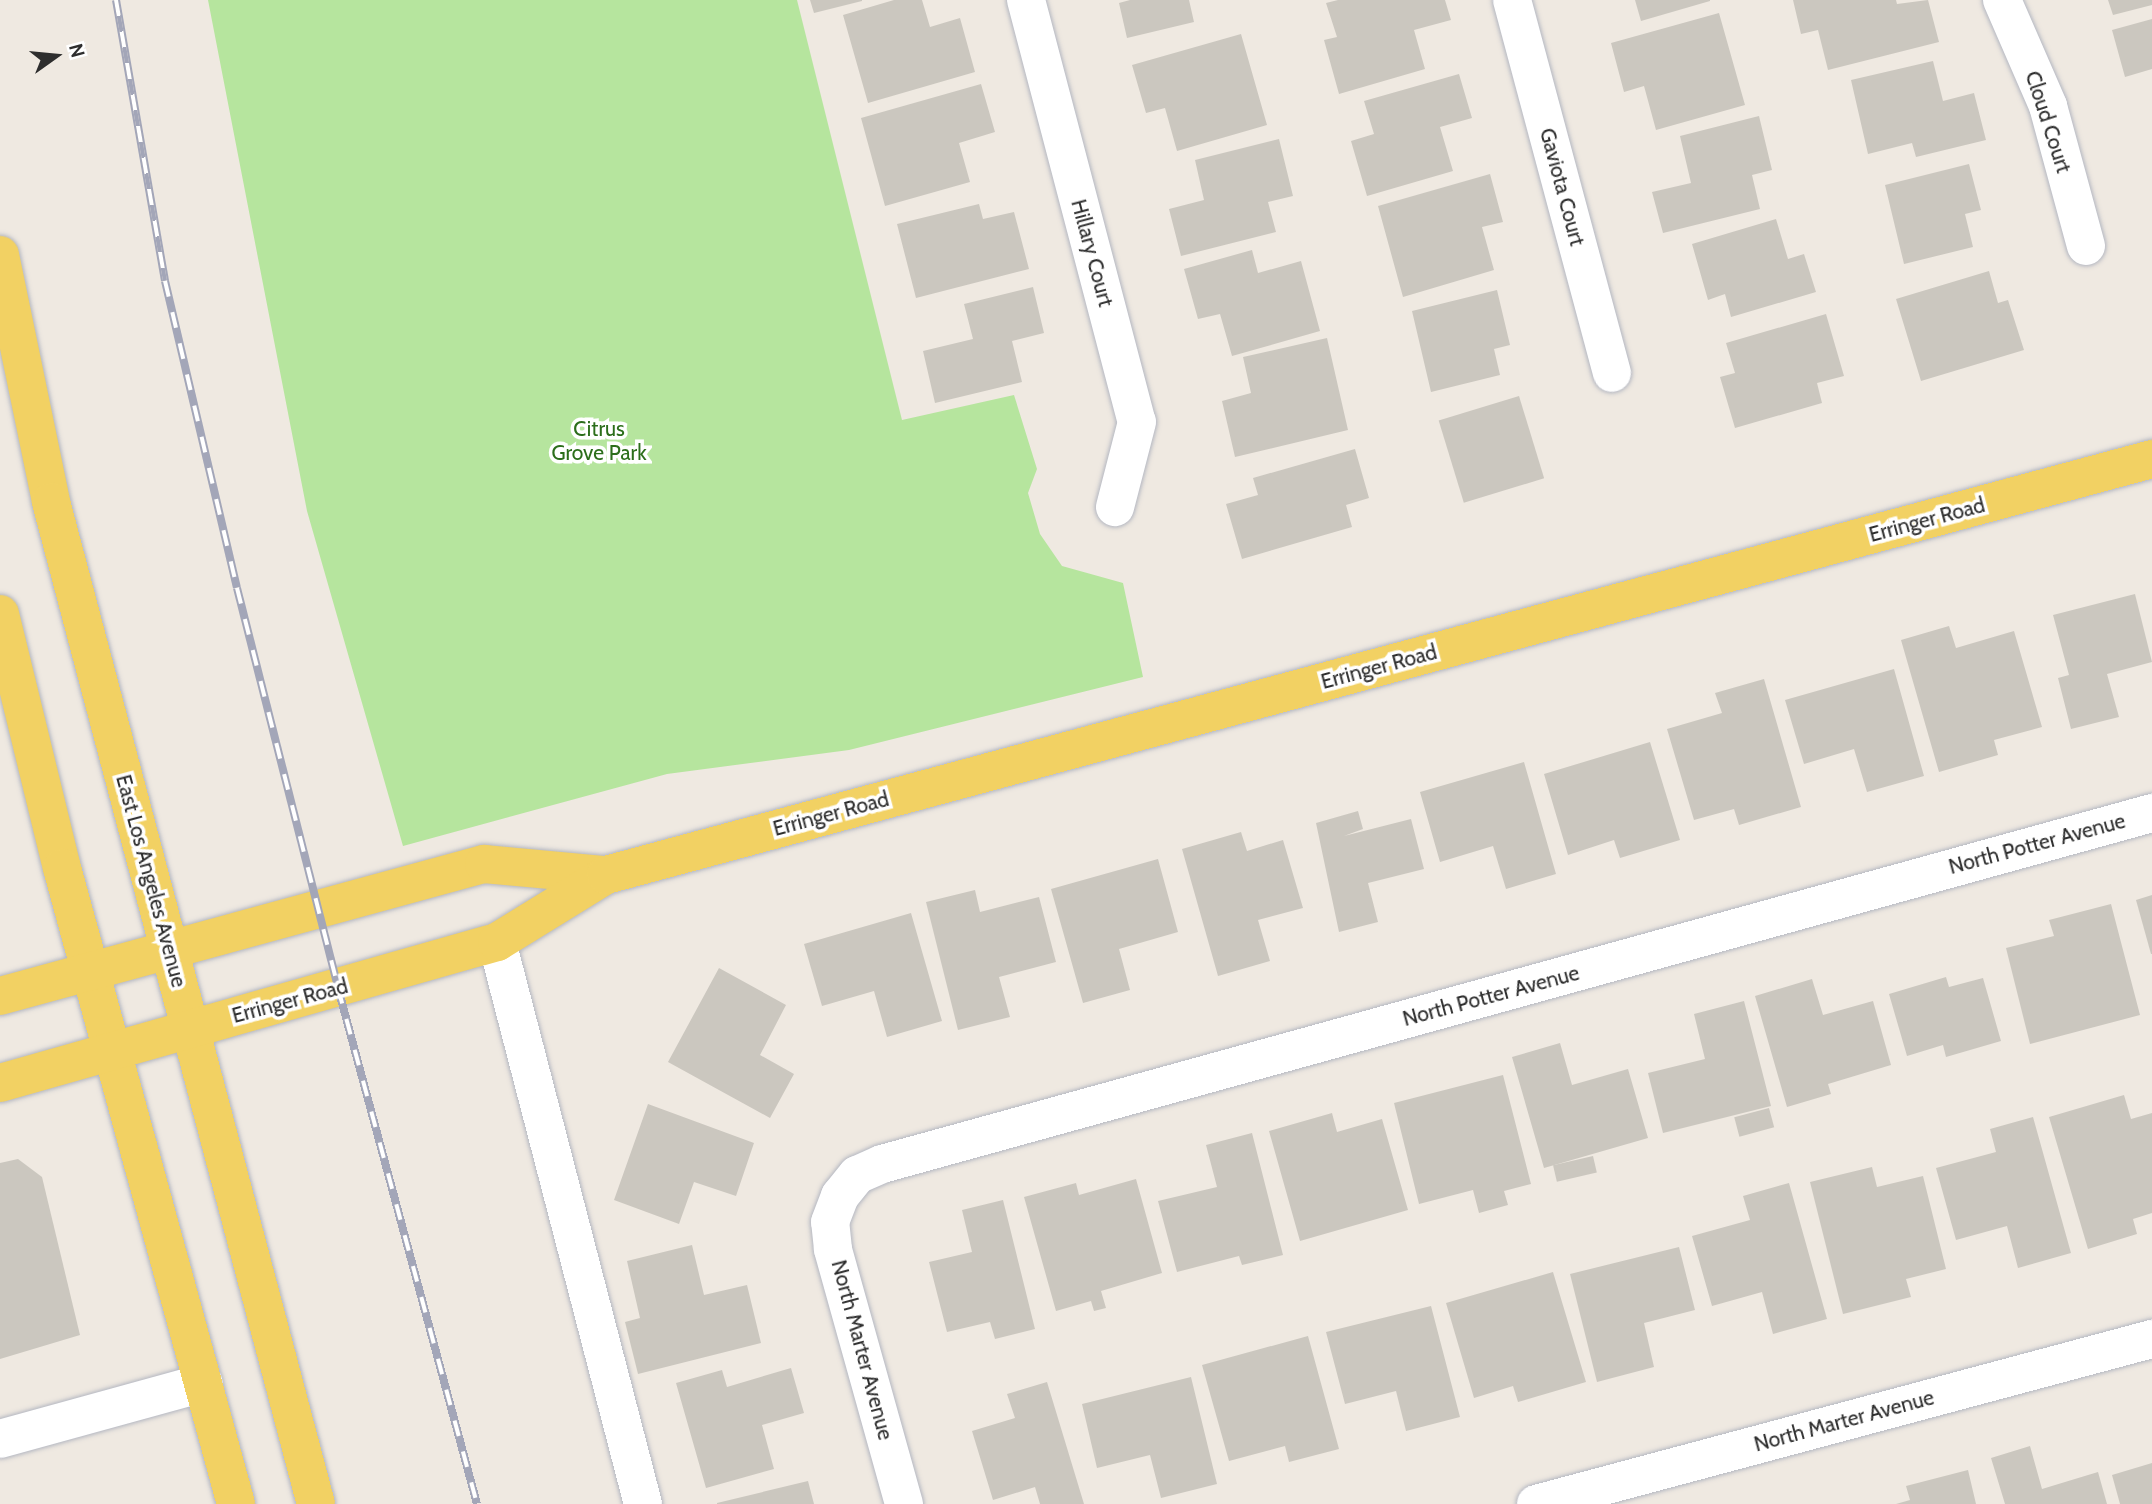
<!DOCTYPE html>
<html>
<head>
<meta charset="utf-8">
<style>
	body { margin:0 }
	#map { position:relative; width:2152px; height:1504px; overflow:hidden; background:#efe9e1; font-family:Cabin,sans-serif }
	div>[style] { position:absolute }
	[style*='--x'] { left:calc(var(--x)*1px); top:calc(var(--y)*1px); width:calc(var(--w)*1px); rotate:calc(var(--a)*1deg) }
	.green>* { inset:0; background:#b6e59e }
	.building>* { inset:0; background:#cbc7bf; transform-origin:0 0 }
	.roads { filter:drop-shadow(0 0 2px #b4b7c1) drop-shadow(0 0 2px #b4b7c1) }
	.minor>* { height:38px; margin:-19px; padding:0 19px; transform-origin:19px; border-radius:19px; background:#fff }
	.major>* { height:38px; margin:-19px; padding:0 19px; transform-origin:19px; border-radius:19px; background:#f2d163 }
	.rail>* { height:8px; margin-top:-4px; transform-origin:0; background:repeating-linear-gradient(90deg,#fff 0 16px,#a3a6b8 0 32px); box-sizing:border-box; border-block:2px solid #a3a6b8 }
	span { translate:-50% -50%; white-space:nowrap; text-align:center; line-height:1.15; -webkit-text-stroke:7px #fff; paint-order:stroke }
	.street-label { font-size:21px; color:#2e2e2e }
	.park-label { font-size:21px; color:#2c6e1b }
	.north { position:absolute; left:21px; top:21px; width:70px; height:70px; -webkit-text-stroke:5px #fff; paint-order:stroke; rotate:75deg; font-size:19px; font-weight:700; line-height:28px; text-align:center; color:#2e2e2e }
	.north::after { content:''; display:block; margin:auto; width:24px; height:32px; background:#2e2e2e; clip-path:polygon(50% 0,100% 100%,50% 72%,0 100%) }
</style>
</head>
<body>
<div id="map">
	<div class="green">
		<div style="clip-path:polygon(208px 0,797px 0,902px 420px,1014px 395px,1037px 469px,1028px 493px,1040px 534px,1062px 566px,1123px 583px,1143px 677px,849px 750px,667px 774px,403px 846px,307px 511px)"></div>
	</div>
	<div class="building">
		<div style="clip-path:polygon(810px 0,862px 0,862px 1px,814px 13px)"></div>
		<div style="clip-path:polygon(894px 0,922px 0,930px 27px,960px 18px,975px 72px,868px 103px,843px 15px)"></div>
		<div style="clip-path:polygon(1130px 0,1189px 0,1194px 22px,1127px 38px,1119px 3px)"></div>
		<div style="clip-path:polygon(1338px 0,1445px 0,1451px 20px,1414px 30px,1425px 69px,1339px 94px,1324px 40px,1337px 37px,1326px 3px)"></div>
		<div style="clip-path:polygon(1635px 0,1710px 0,1710px 1px,1641px 21px)"></div>
		<div style="clip-path:polygon(1793px 0,1896px 0,1897px 4px,1928px 0,1939px 42px,1828px 70px,1818px 30px,1801px 34px)"></div>
		<div style="clip-path:polygon(2108px 0,2152px 0,2152px 5px,2113px 15px)"></div>
		<div style="clip-path:polygon(1719px 13px,1745px 105px,1656px 130px,1644px 86px,1624px 92px,1611px 43px)"></div>
		<div style="clip-path:polygon(2152px 19px,2152px 69px,2125px 77px,2112px 30px)"></div>
		<div style="clip-path:polygon(1241px 34px,1267px 125px,1177px 151px,1165px 108px,1146px 113px,1132px 65px)"></div>
		<div style="clip-path:polygon(1933px 61px,1943px 101px,1974px 93px,1986px 140px,1916px 157px,1912px 143px,1868px 154px,1851px 80px)"></div>
		<div style="clip-path:polygon(1459px 74px,1472px 118px,1440px 127px,1453px 171px,1367px 196px,1351px 141px,1374px 134px,1364px 101px)"></div>
		<div style="clip-path:polygon(981px 84px,995px 132px,959px 143px,970px 182px,885px 206px,861px 118px)"></div>
		<div style="clip-path:polygon(1759px 116px,1772px 170px,1752px 175px,1760px 209px,1663px 233px,1652px 192px,1691px 183px,1680px 136px)"></div>
		<div style="clip-path:polygon(1279px 139px,1293px 196px,1268px 202px,1276px 232px,1181px 256px,1169px 209px,1204px 200px,1195px 160px)"></div>
		<div style="clip-path:polygon(1969px 164px,1981px 210px,1965px 214px,1973px 247px,1904px 264px,1885px 185px)"></div>
		<div style="clip-path:polygon(1490px 174px,1503px 222px,1482px 227px,1494px 270px,1403px 297px,1378px 206px)"></div>
		<div style="clip-path:polygon(979px 204px,983px 219px,1014px 212px,1029px 269px,916px 298px,897px 224px)"></div>
		<div style="clip-path:polygon(1776px 219px,1788px 259px,1804px 254px,1816px 292px,1731px 317px,1725px 294px,1708px 300px,1692px 244px)"></div>
		<div style="clip-path:polygon(1252px 250px,1258px 273px,1301px 261px,1320px 331px,1232px 356px,1220px 314px,1198px 319px,1184px 269px)"></div>
		<div style="clip-path:polygon(1989px 271px,1998px 303px,2008px 300px,2024px 350px,1921px 381px,1896px 299px)"></div>
		<div style="clip-path:polygon(1033px 287px,1044px 333px,1012px 341px,1022px 382px,935px 403px,923px 351px,973px 339px,964px 304px)"></div>
		<div style="clip-path:polygon(1497px 290px,1510px 345px,1494px 349px,1500px 375px,1431px 392px,1412px 311px)"></div>
		<div style="clip-path:polygon(1826px 314px,1844px 376px,1817px 383px,1822px 403px,1735px 428px,1720px 377px,1735px 373px,1726px 343px)"></div>
		<div style="clip-path:polygon(1327px 338px,1348px 430px,1235px 457px,1222px 401px,1251px 393px,1243px 357px)"></div>
		<div style="left:1519px;top:396px;width:86px;height:84px;rotate:73deg"></div>
		<div style="clip-path:polygon(1355px 449px,1369px 498px,1346px 505px,1352px 527px,1242px 559px,1226px 504px,1258px 495px,1253px 478px)"></div>
		<div style="clip-path:polygon(2135px 594px,2152px 662px,2107px 674px,2119px 717px,2071px 729px,2058px 678px,2069px 675px,2053px 615px)"></div>
		<div style="clip-path:polygon(1949px 626px,1956px 648px,2014px 631px,2042px 727px,1994px 740px,1998px 755px,1939px 772px,1901px 640px)"></div>
		<div style="clip-path:polygon(1894px 669px,1924px 776px,1867px 792px,1854px 749px,1804px 764px,1785px 700px)"></div>
		<div style="clip-path:polygon(1764px 679px,1801px 807px,1739px 825px,1734px 809px,1694px 820px,1667px 729px,1722px 713px,1715px 693px)"></div>
		<div style="clip-path:polygon(1650px 742px,1680px 840px,1620px 858px,1614px 840px,1568px 855px,1544px 774px)"></div>
		<div style="clip-path:polygon(1524px 762px,1556px 874px,1506px 889px,1493px 846px,1440px 862px,1420px 792px)"></div>
		<div style="clip-path:polygon(1358px 811px,1363px 829px,1344px 836px,1411px 819px,1424px 869px,1368px 883px,1378px 922px,1339px 932px,1316px 823px)"></div>
		<div style="clip-path:polygon(1241px 832px,1247px 851px,1283px 840px,1303px 908px,1258px 920px,1270px 961px,1218px 976px,1182px 849px)"></div>
		<div style="clip-path:polygon(1158px 859px,1178px 932px,1119px 949px,1130px 990px,1083px 1003px,1051px 889px)"></div>
		<div style="clip-path:polygon(975px 890px,980px 912px,1039px 897px,1056px 962px,999px 977px,1010px 1017px,958px 1030px,926px 902px)"></div>
		<div style="clip-path:polygon(2152px 895px,2152px 954px,2151px 954px,2136px 900px)"></div>
		<div style="clip-path:polygon(2111px 904px,2140px 1015px,2030px 1044px,2006px 948px,2054px 936px,2049px 920px)"></div>
		<div style="clip-path:polygon(911px 913px,942px 1021px,887px 1037px,874px 991px,822px 1006px,804px 944px)"></div>
		<div style="clip-path:polygon(719px 968px,786px 1005px,760px 1055px,794px 1074px,770px 1118px,668px 1062px)"></div>
		<div style="clip-path:polygon(1946px 977px,1949px 987px,1983px 978px,2001px 1041px,1946px 1057px,1943px 1045px,1907px 1056px,1889px 994px)"></div>
		<div style="clip-path:polygon(1812px 979px,1823px 1015px,1873px 1001px,1891px 1065px,1828px 1084px,1831px 1094px,1787px 1107px,1755px 996px)"></div>
		<div style="clip-path:polygon(1744px 1001px,1771px 1106px,1663px 1133px,1648px 1073px,1705px 1059px,1694px 1014px)"></div>
		<div style="clip-path:polygon(1560px 1043px,1572px 1085px,1628px 1069px,1648px 1138px,1544px 1168px,1512px 1057px)"></div>
		<div style="clip-path:polygon(1503px 1075px,1531px 1184px,1504px 1191px,1508px 1205px,1479px 1213px,1473px 1190px,1419px 1204px,1394px 1103px)"></div>
		<div style="clip-path:polygon(2124px 1095px,2131px 1119px,2152px 1113px,2152px 1213px,2133px 1219px,2137px 1234px,2088px 1249px,2049px 1117px)"></div>
		<div style="clip-path:polygon(648px 1104px,754px 1143px,736px 1196px,694px 1182px,679px 1224px,614px 1200px)"></div>
		<div style="left:1769px;top:1108px;width:20px;height:36px;rotate:75deg"></div>
		<div style="clip-path:polygon(1332px 1113px,1337px 1132px,1382px 1119px,1408px 1210px,1300px 1241px,1269px 1131px)"></div>
		<div style="clip-path:polygon(2033px 1117px,2071px 1253px,2018px 1268px,2007px 1226px,1956px 1240px,1936px 1168px,1996px 1152px,1990px 1129px)"></div>
		<div style="clip-path:polygon(1252px 1133px,1283px 1255px,1242px 1265px,1239px 1256px,1177px 1272px,1158px 1201px,1217px 1187px,1206px 1145px)"></div>
		<div style="left:1593px;top:1156px;width:17px;height:41px;rotate:77deg"></div>
		<div style="clip-path:polygon(18px 1159px,42px 1177px,80px 1335px,0 1359px,0 1163px)"></div>
		<div style="clip-path:polygon(1872px 1167px,1877px 1187px,1923px 1176px,1946px 1269px,1906px 1279px,1911px 1297px,1843px 1314px,1810px 1182px)"></div>
		<div style="clip-path:polygon(1136px 1179px,1162px 1273px,1101px 1291px,1106px 1308px,1094px 1311px,1091px 1301px,1056px 1311px,1024px 1197px,1076px 1183px,1079px 1195px)"></div>
		<div style="clip-path:polygon(1789px 1183px,1827px 1319px,1773px 1334px,1762px 1292px,1712px 1306px,1692px 1236px,1750px 1220px,1743px 1196px)"></div>
		<div style="clip-path:polygon(1003px 1200px,1035px 1329px,995px 1339px,990px 1322px,947px 1332px,929px 1262px,972px 1252px,962px 1210px)"></div>
		<div style="clip-path:polygon(692px 1245px,704px 1295px,747px 1285px,761px 1343px,638px 1374px,625px 1322px,640px 1318px,627px 1261px)"></div>
		<div style="clip-path:polygon(1679px 1247px,1695px 1310px,1644px 1323px,1654px 1367px,1597px 1382px,1570px 1274px)"></div>
		<div style="clip-path:polygon(1553px 1272px,1586px 1382px,1518px 1402px,1513px 1386px,1474px 1398px,1446px 1303px)"></div>
		<div style="clip-path:polygon(1431px 1306px,1460px 1417px,1406px 1431px,1396px 1391px,1345px 1404px,1326px 1332px)"></div>
		<div style="clip-path:polygon(1308px 1336px,1339px 1449px,1289px 1462px,1285px 1446px,1229px 1461px,1202px 1365px)"></div>
		<div style="clip-path:polygon(791px 1368px,804px 1413px,762px 1425px,774px 1469px,706px 1488px,676px 1383px,722px 1370px,727px 1387px)"></div>
		<div style="clip-path:polygon(1191px 1377px,1217px 1484px,1161px 1498px,1150px 1455px,1097px 1468px,1082px 1404px)"></div>
		<div style="clip-path:polygon(1047px 1382px,1084px 1504px,1040px 1504px,1035px 1487px,993px 1500px,972px 1431px,1015px 1418px,1007px 1394px)"></div>
		<div style="clip-path:polygon(2030px 1446px,2042px 1489px,2098px 1472px,2107px 1504px,2005px 1504px,1991px 1458px)"></div>
		<div style="clip-path:polygon(2152px 1463px,2152px 1504px,2120px 1504px,2112px 1475px)"></div>
		<div style="clip-path:polygon(1968px 1470px,1976px 1504px,1896px 1504px,1910px 1500px,1906px 1486px)"></div>
		<div style="clip-path:polygon(808px 1481px,814px 1504px,717px 1504px,717px 1503px)"></div>
	</div>
	<div class="roads">
		<div class="minor">
			<div style="--x:1026;--y:0;--w:436;--a:75.3"></div>
			<div style="--x:1137;--y:422;--w:88;--a:104.5"></div>
			<div style="--x:1512;--y:0;--w:386;--a:75"></div>
			<div style="--x:2002;--y:0;--w:116;--a:66.5"></div>
			<div style="--x:2048;--y:106;--w:145;--a:74.8"></div>
			<div style="--x:497;--y:942;--w:581;--a:75.44"></div>
			<div style="--x:0;--y:1439;--w:211;--a:-15.4"></div>
			<div style="--x:904;--y:1504;--w:265;--a:-105.6"></div>
			<div style="--x:833;--y:1249;--w:27;--a:-96"></div>
			<div style="--x:830;--y:1222;--w:28;--a:-69"></div>
			<div style="--x:840;--y:1196;--w:27;--a:-51"></div>
			<div style="--x:857;--y:1175;--w:27;--a:-24"></div>
			<div style="--x:882;--y:1164;--w:1318;--a:-15.45"></div>
			<div style="--x:1536;--y:1504;--w:638;--a:-15"></div>
		</div>
		<div class="major">
			<div style="--x:0;--y:255;--w:252;--a:78.3"></div>
			<div style="--x:51;--y:502;--w:1036;--a:75.19"></div>
			<div style="--x:0;--y:614;--w:261;--a:76.3"></div>
			<div style="--x:62;--y:868;--w:659;--a:74.7"></div>
			<div style="--x:0;--y:996;--w:502;--a:-15.26"></div>
			<div style="--x:484;--y:864;--w:122;--a:5.2"></div>
			<div style="--x:0;--y:1083;--w:517;--a:-15.84"></div>
			<div style="--x:497;--y:942;--w:128;--a:-31.6"></div>
			<div style="--x:606;--y:875;--w:1601;--a:-15.06"></div>
		</div>
	</div>
	<div class="rail">
		<div style="--x:116;--y:0;--w:285;--a:80.1"></div>
		<div style="--x:165;--y:281;--w:315;--a:76.8"></div>
		<div style="--x:237;--y:588;--w:413;--a:75.8"></div>
		<div style="--x:338;--y:988;--w:534;--a:74.92"></div>
	</div>
	<div class="street-label">
		<span style="left:2048px;top:122px;rotate:72deg">Cloud Court</span>
		<span style="left:1562px;top:187px;rotate:75deg">Gaviota Court</span>
		<span style="left:1092px;top:253px;rotate:75deg">Hillary Court</span>
		<span style="left:1927px;top:520px;rotate:-15deg">Erringer Road</span>
		<span style="left:1379px;top:667px;rotate:-15deg">Erringer Road</span>
		<span style="left:831px;top:814px;rotate:-15deg">Erringer Road</span>
		<span style="left:2037px;top:844px;rotate:-15deg">North Potter Avenue</span>
		<span style="left:151px;top:881px;rotate:75deg">East Los Angeles Avenue</span>
		<span style="left:1491px;top:996px;rotate:-15deg">North Potter Avenue</span>
		<span style="left:290px;top:1001px;rotate:-15deg">Erringer Road</span>
		<span style="left:862px;top:1350px;rotate:75deg">North Marter Avenue</span>
		<span style="left:1844px;top:1421px;rotate:-15deg">North Marter Avenue</span>
	</div>
	<div class="park-label">
		<span style="left:599px;top:441px">Citrus<br>Grove Park</span>
	</div>
	<div class="north">N</div>
</div>
</body>
</html>
